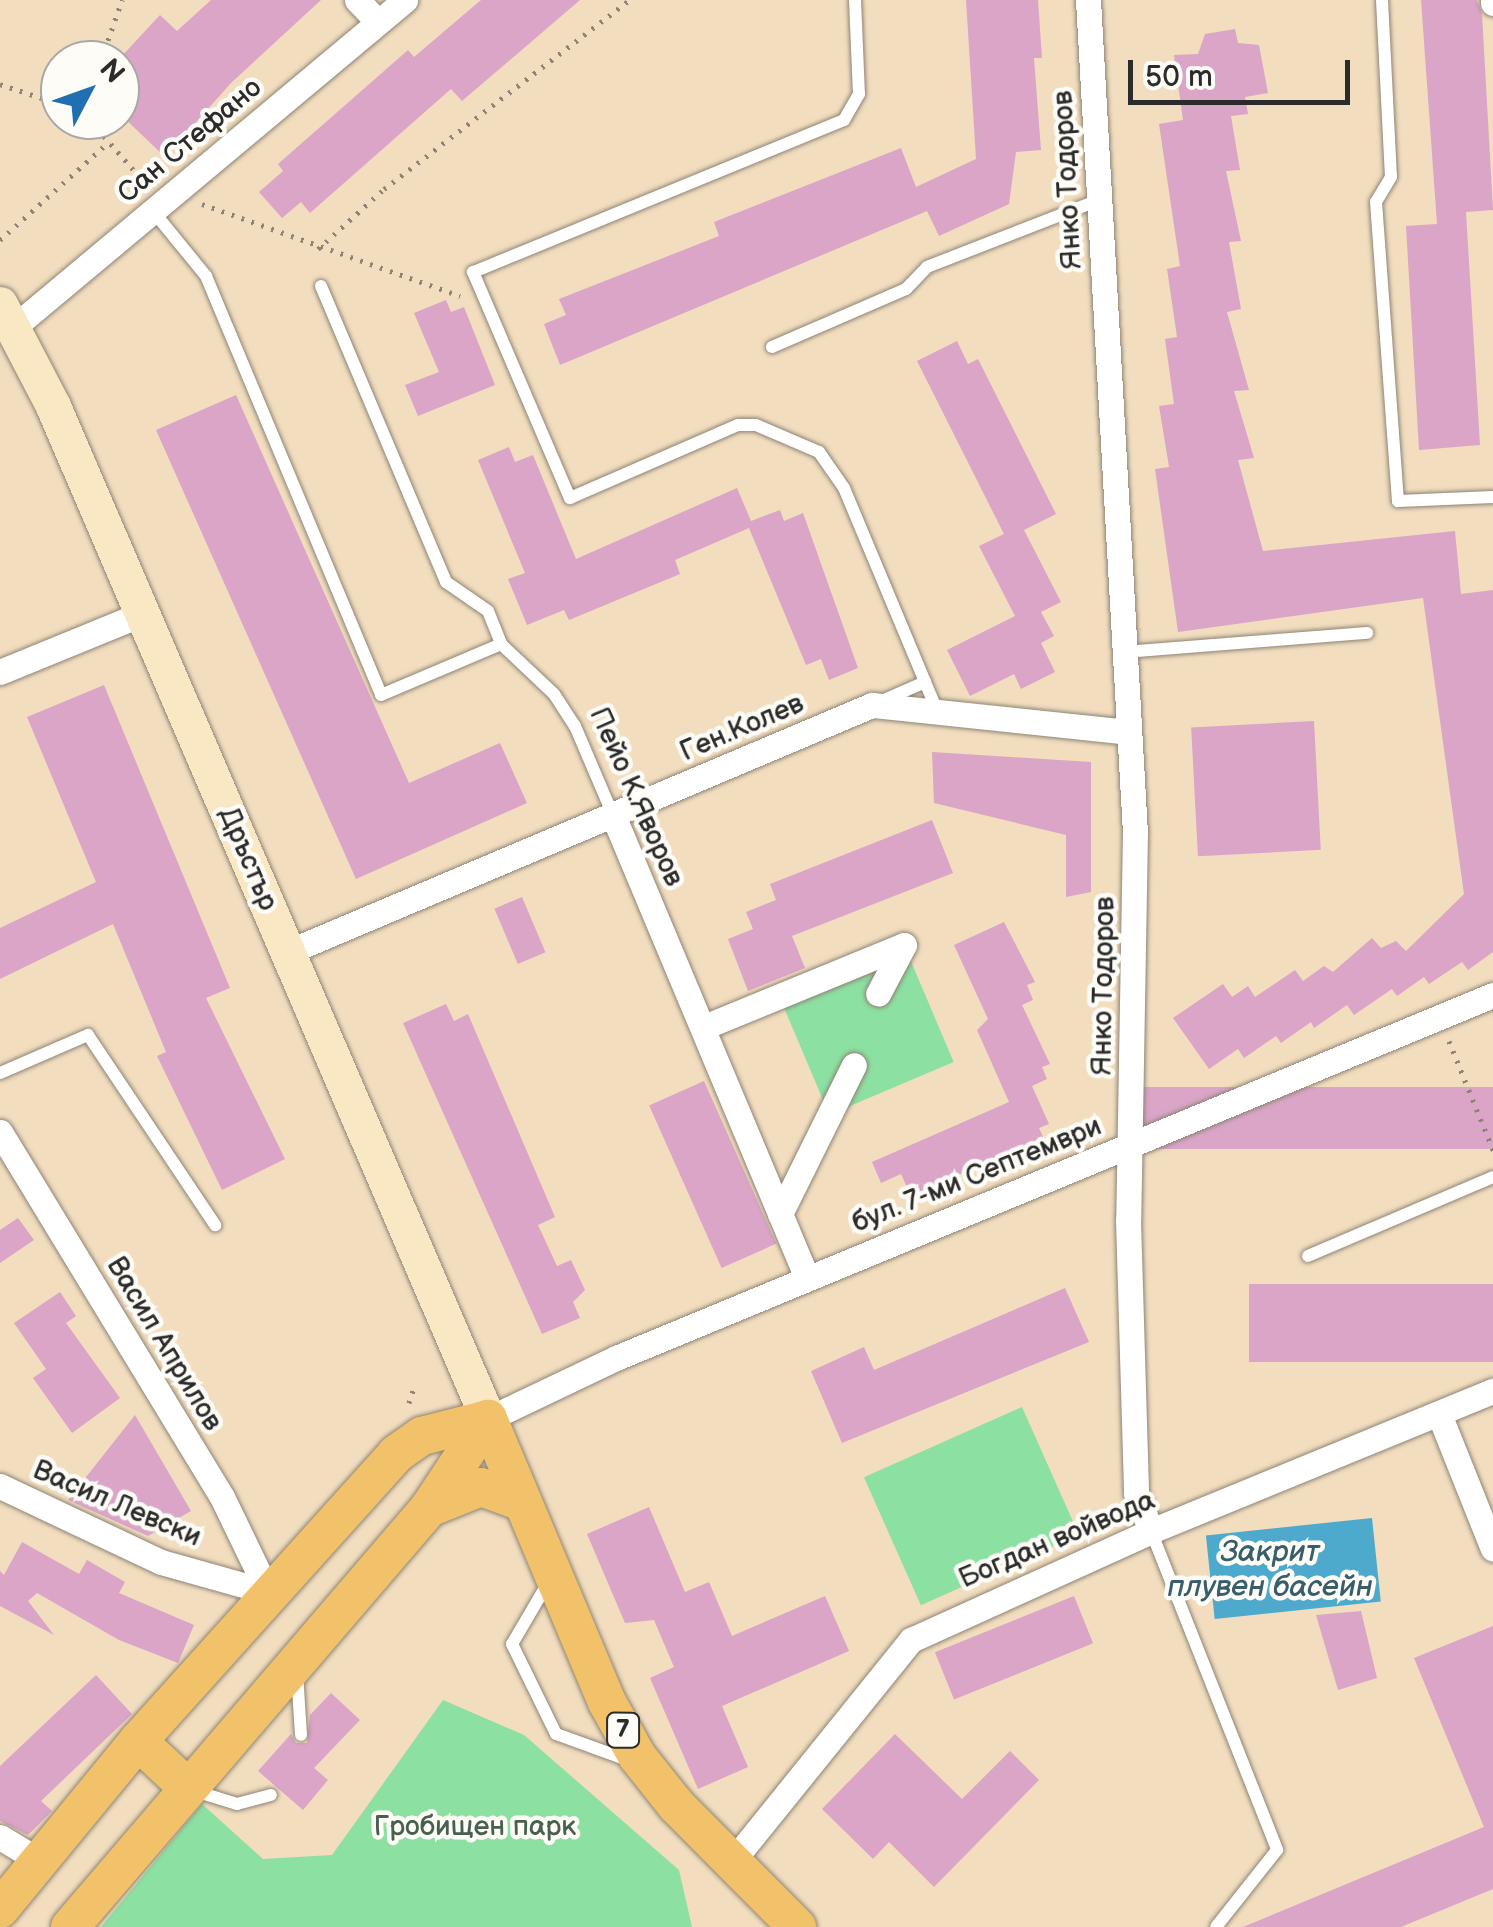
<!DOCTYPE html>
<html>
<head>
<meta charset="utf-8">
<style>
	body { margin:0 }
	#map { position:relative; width:1493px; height:1927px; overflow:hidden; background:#f2ddbf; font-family:"Balsamiq Sans",sans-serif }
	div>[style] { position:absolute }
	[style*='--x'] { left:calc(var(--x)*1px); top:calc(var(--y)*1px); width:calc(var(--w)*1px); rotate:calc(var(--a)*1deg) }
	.green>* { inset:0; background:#8ce0a2; transform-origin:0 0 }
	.water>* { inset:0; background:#4daacc; transform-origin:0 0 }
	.building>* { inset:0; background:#daa5c7; transform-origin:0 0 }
	.path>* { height:5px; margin-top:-2.5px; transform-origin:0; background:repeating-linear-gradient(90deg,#8e8475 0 2.5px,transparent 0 10.5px) }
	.roads { filter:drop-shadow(0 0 2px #8e8475) drop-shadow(0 0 2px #8e8475) }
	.lane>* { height:12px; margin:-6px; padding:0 6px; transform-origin:6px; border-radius:6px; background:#fff }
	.street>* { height:25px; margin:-12.5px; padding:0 12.5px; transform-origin:12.5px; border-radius:12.5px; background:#fff }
	.secondary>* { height:35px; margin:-17.5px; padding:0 17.5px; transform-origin:17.5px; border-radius:17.5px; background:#fae7c3 }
	.primary>* { height:38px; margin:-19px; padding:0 19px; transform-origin:19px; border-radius:19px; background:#f2c26a }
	span { translate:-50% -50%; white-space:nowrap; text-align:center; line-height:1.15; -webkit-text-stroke:9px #fdfcf7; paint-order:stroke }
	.shield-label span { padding:2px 8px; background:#fdfcf7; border:2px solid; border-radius:8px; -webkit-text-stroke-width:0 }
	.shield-label { font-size:25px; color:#2b2b2b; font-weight:700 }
	.street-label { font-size:28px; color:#2b2b2b }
	.park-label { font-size:28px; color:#48614f }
	.water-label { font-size:30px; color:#395e6b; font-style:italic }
	.north { position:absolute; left:40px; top:40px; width:100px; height:100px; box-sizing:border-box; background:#fdfcf7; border:2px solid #a9a8a5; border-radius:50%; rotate:49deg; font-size:28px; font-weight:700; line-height:40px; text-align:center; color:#2b2b2b }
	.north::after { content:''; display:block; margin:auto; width:35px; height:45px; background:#1f6fb2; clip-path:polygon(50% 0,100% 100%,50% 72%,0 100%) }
	.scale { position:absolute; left:1128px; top:60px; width:222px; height:45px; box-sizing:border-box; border:5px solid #2b2b2b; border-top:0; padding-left:12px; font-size:30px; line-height:35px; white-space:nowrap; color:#2b2b2b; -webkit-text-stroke:8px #fdfcf7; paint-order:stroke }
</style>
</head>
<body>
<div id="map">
	<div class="green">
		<div style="left:904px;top:945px;width:127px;height:135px;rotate:67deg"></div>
		<div style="left:1022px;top:1407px;width:140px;height:173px;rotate:66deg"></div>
		<div style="clip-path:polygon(443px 1700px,524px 1735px,679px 1870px,692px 1927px,101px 1927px,202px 1804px,263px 1859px,332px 1855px)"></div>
	</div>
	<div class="water">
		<div style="left:1372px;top:1518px;width:84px;height:167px;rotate:84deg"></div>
	</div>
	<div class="building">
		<div style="clip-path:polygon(211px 0,321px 0,231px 83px,165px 157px,120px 114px,120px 58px,160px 15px,177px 31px)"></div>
		<div style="clip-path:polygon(481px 0,580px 0,462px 101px,451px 89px,310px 213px,301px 202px,282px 218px,259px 192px,283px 171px,278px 164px,408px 50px,414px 57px)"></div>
		<div style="clip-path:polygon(966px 0,1038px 0,1042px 58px,1034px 58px,1041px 150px,1016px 152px,1009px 204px,939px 236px,927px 211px,560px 365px,544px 324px,566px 315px,559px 299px,719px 236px,714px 222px,901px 148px,916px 187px,976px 159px)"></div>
		<div style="clip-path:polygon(1421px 0,1477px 0,1482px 14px,1493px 210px,1466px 212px,1480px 445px,1419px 450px,1406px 226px,1437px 224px)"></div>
		<div style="clip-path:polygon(1235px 29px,1238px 43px,1259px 45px,1268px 93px,1245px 97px,1248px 114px,1231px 116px,1240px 170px,1226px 171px,1241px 241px,1229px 242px,1241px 309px,1227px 312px,1249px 390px,1234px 391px,1254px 458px,1238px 460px,1263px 551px,1455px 531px,1461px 594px,1493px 590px,1493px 952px,1468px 970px,1462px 962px,1429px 984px,1424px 977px,1397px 996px,1392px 989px,1354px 1015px,1347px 1005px,1314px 1028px,1311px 1022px,1281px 1043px,1276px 1036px,1244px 1058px,1238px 1049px,1209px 1069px,1173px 1018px,1223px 984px,1232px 997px,1248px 986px,1255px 997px,1295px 970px,1303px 981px,1324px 966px,1333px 972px,1372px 938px,1381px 948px,1396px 941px,1406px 951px,1464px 894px,1423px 598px,1178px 632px,1155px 469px,1169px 467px,1159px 406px,1174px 404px,1165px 339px,1177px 337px,1167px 269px,1180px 266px,1159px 124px,1183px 120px,1174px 55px,1198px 54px,1205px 34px)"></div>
		<div style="clip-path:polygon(446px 300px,451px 312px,464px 307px,495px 385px,418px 416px,405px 385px,439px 372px,414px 313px)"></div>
		<div style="clip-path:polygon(957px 341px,968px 364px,978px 359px,1056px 514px,1024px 530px,1061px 602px,1041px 612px,1054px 636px,1041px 643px,1055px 672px,1021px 689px,1014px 674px,970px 696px,947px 650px,1015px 616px,979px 546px,1004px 534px,917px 361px)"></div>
		<div style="clip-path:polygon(236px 395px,409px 783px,500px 743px,527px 803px,356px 879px,156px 430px)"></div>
		<div style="clip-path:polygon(509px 447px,515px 462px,533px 455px,576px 559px,737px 488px,751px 521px,780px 510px,784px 521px,803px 513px,858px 668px,829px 680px,821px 659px,806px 665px,749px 528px,675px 560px,680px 574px,569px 620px,564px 610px,527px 625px,508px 579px,525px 573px,478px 460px)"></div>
		<div style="clip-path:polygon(104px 685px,230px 988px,206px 998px,285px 1159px,222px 1190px,157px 1056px,166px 1052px,113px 924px,0 979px,0 928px,96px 882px,27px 717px)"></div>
		<div style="left:1314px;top:721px;width:129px;height:123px;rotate:87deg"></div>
		<div style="clip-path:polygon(932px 752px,1091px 762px,1091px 892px,1066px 897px,1066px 835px,934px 803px)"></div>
		<div style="clip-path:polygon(932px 820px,953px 873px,792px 936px,805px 968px,748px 991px,728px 939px,753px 929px,746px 912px,776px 900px,770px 884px)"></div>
		<div style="left:522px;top:897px;width:60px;height:30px;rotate:67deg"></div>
		<div style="clip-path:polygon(1004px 922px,1035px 982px,1027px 985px,1033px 1000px,1022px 1005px,1050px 1064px,1042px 1067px,1047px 1079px,1032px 1086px,1049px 1124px,1039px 1128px,1050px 1152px,984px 1181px,978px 1166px,911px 1196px,901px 1174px,881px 1183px,872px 1162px,1009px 1102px,977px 1030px,988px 1019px,954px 945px)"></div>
		<div style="clip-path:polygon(446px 1004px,454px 1021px,468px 1014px,555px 1217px,538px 1225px,557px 1266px,571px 1260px,585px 1290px,573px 1302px,580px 1318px,542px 1334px,403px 1023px)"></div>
		<div style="left:704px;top:1081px;width:178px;height:60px;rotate:66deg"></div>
		<div style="left:1493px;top:1087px;width:62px;height:370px;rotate:90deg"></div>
		<div style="clip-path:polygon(18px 1218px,34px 1240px,0 1263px,0 1230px)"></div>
		<div style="left:1493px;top:1284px;width:78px;height:244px;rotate:90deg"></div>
		<div style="clip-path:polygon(1065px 1288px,1089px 1342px,842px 1443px,811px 1371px,864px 1347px,874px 1370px)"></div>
		<div style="clip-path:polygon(60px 1292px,76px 1316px,66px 1323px,120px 1398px,72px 1433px,33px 1378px,46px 1369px,14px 1323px)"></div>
		<div style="clip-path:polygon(135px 1415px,191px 1511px,148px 1536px,68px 1500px)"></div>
		<div style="clip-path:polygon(649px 1507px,685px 1592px,709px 1582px,732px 1636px,825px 1596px,849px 1651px,722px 1706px,748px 1767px,698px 1789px,650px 1678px,674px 1667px,654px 1620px,625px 1623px,587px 1534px)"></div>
		<div style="clip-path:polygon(22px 1542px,79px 1574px,87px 1560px,125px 1582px,119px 1593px,194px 1625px,178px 1663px,119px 1640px,37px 1593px,28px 1601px,54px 1635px,0 1606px,0 1571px,4px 1575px)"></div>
		<div style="left:1074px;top:1596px;width:51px;height:150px;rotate:68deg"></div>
		<div style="clip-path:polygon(1361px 1611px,1377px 1678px,1338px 1690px,1316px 1615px)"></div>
		<div style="clip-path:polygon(1493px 1626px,1493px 1889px,1401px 1927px,1243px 1927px,1484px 1827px,1414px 1658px)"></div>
		<div style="clip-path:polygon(96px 1675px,132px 1714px,41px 1801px,52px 1811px,28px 1835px,0 1821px,0 1766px)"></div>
		<div style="clip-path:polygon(331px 1693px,360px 1720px,314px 1768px,328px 1780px,303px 1810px,258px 1771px,291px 1734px,296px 1743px,307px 1743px,310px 1715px)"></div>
		<div style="clip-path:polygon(895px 1734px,962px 1799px,1010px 1751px,1039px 1780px,934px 1887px,889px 1842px,873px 1859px,822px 1809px)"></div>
	</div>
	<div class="path">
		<div style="--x:101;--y:60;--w:64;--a:-70.7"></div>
		<div style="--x:0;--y:84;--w:63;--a:18.4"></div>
		<div style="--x:90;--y:120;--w:82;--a:48.9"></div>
		<div style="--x:202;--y:204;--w:274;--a:19.6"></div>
		<div style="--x:0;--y:240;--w:147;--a:-42"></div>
		<div style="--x:318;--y:249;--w:89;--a:-42.3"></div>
		<div style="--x:384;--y:189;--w:309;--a:-37.6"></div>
		<div style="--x:1449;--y:1041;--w:118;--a:68"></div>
		<div style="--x:409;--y:1403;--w:20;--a:-72"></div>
	</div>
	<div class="roads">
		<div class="lane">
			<div style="--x:855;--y:0;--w:94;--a:87.6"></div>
			<div style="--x:859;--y:94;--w:30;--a:120"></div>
			<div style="--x:844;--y:120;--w:401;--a:157.7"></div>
			<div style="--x:473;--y:272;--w:246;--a:66.8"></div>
			<div style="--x:570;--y:498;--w:183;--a:-23.5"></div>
			<div style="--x:738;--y:425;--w:18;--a:0"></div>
			<div style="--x:756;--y:425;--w:69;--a:23.2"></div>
			<div style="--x:819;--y:452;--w:44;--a:55.2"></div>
			<div style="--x:844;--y:488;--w:210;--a:67.3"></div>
			<div style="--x:1382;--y:0;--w:177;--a:87.1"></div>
			<div style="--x:1391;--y:177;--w:29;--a:121"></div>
			<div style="--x:1376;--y:202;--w:300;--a:85.8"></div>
			<div style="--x:1398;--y:501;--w:95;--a:-2.4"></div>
			<div style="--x:153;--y:211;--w:84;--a:50.8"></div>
			<div style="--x:206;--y:276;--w:454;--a:67.3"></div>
			<div style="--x:381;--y:695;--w:130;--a:-23"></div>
			<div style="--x:501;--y:644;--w:73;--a:43.3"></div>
			<div style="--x:554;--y:694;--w:38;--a:57"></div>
			<div style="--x:575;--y:726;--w:97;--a:66.9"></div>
			<div style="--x:321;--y:286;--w:321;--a:67.1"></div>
			<div style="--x:446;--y:582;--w:51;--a:34.6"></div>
			<div style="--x:488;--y:611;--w:35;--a:68"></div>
			<div style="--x:772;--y:347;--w:146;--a:-23.4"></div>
			<div style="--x:906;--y:289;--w:30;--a:-46"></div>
			<div style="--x:927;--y:267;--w:185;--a:-21.3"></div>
			<div style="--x:1124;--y:652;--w:244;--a:-4.5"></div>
			<div style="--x:884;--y:700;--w:45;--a:-23.7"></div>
			<div style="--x:925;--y:682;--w:36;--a:67"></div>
			<div style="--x:0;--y:1073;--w:96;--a:-23.4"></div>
			<div style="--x:88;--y:1035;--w:229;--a:56.2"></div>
			<div style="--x:1308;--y:1256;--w:201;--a:-23.1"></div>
			<div style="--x:1151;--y:1531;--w:343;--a:68.4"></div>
			<div style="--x:1277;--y:1850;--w:98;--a:128.4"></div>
			<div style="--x:549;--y:1581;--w:73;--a:120.4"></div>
			<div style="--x:512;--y:1644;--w:100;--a:63.9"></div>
			<div style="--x:556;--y:1734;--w:77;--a:19.9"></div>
			<div style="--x:297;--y:1673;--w:62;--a:86.3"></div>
			<div style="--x:195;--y:1791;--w:44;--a:17.2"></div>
			<div style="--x:237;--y:1804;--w:35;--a:-15"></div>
		</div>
		<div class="street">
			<div style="--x:357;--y:0;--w:30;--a:46"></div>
			<div style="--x:1088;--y:0;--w:833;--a:86.77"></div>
			<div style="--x:1135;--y:832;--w:388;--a:91"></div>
			<div style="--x:1128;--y:1220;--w:273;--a:88.3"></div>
			<div style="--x:1136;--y:1493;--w:41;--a:68.5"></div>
			<div style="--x:1493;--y:0;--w:3;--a:90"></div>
			<div style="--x:14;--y:327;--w:510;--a:-39.91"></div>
			<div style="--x:0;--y:672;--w:156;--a:-22.3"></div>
			<div style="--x:613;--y:815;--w:502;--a:67.27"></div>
			<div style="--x:288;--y:952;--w:634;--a:-22.93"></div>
			<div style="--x:872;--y:705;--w:257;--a:6"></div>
			<div style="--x:704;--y:1027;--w:216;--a:-22.3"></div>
			<div style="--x:904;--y:945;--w:55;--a:118"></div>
			<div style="--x:0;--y:1132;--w:427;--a:58.7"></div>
			<div style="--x:222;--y:1497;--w:106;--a:64.2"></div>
			<div style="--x:780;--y:1214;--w:166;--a:-63.6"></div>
			<div style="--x:1439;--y:1414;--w:145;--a:68.2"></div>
			<div style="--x:488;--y:1419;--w:142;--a:-25.5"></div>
			<div style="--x:616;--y:1358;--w:949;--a:-22.49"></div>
			<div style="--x:0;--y:1486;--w:178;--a:25.3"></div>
			<div style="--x:161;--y:1562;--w:111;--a:15.7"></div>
			<div style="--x:0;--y:1837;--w:47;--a:31"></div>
			<div style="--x:731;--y:1863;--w:287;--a:-51.1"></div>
			<div style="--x:911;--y:1640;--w:264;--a:-24.4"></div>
			<div style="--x:1151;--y:1531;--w:370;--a:-22.3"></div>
		</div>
		<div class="secondary">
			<div style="--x:0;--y:304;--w:115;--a:62.5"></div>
			<div style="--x:53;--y:406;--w:1102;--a:66.76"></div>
		</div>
		<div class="primary">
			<div style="--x:488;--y:1419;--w:307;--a:67.2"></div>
			<div style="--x:607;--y:1702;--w:62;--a:60.9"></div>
			<div style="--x:637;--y:1756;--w:63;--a:51.5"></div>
			<div style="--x:676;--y:1805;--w:172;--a:45.2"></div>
			<div style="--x:429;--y:1508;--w:56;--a:-22"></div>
			<div style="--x:481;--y:1487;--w:44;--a:20.1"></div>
			<div style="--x:138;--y:1741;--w:69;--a:43.2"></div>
			<div style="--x:0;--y:1909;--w:217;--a:-50.6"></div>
			<div style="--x:138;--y:1741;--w:386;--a:-48"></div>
			<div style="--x:396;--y:1454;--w:32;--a:-35"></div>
			<div style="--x:422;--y:1436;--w:68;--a:-14.4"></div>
			<div style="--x:70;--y:1927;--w:552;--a:-49.41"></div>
			<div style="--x:429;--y:1508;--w:107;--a:-56.5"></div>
		</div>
	</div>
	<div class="shield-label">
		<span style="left:623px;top:1730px">7</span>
	</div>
	<div class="street-label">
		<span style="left:190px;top:141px;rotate:-40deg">Сан Стефано</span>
		<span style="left:1068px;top:180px;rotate:-93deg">Янко Тодоров</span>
		<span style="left:742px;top:728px;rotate:-23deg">Ген.Колев</span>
		<span style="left:636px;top:797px;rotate:66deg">Пейо К.Яворов</span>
		<span style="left:248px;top:859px;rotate:67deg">Дръстър</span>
		<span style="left:1104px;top:986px;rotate:-89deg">Янко Тодоров</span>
		<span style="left:977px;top:1175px;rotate:-22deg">бул. 7-ми Септември</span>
		<span style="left:164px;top:1344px;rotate:59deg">Васил Априлов</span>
		<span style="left:117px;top:1504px;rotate:23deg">Васил Левски</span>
		<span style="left:1057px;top:1540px;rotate:-23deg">Богдан войвода</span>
	</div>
	<div class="park-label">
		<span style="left:475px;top:1827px">Гробищен парк</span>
	</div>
	<div class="water-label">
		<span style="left:1270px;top:1569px">Закрит<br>плувен басейн</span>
	</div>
	<div class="north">N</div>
	<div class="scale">50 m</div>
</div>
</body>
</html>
